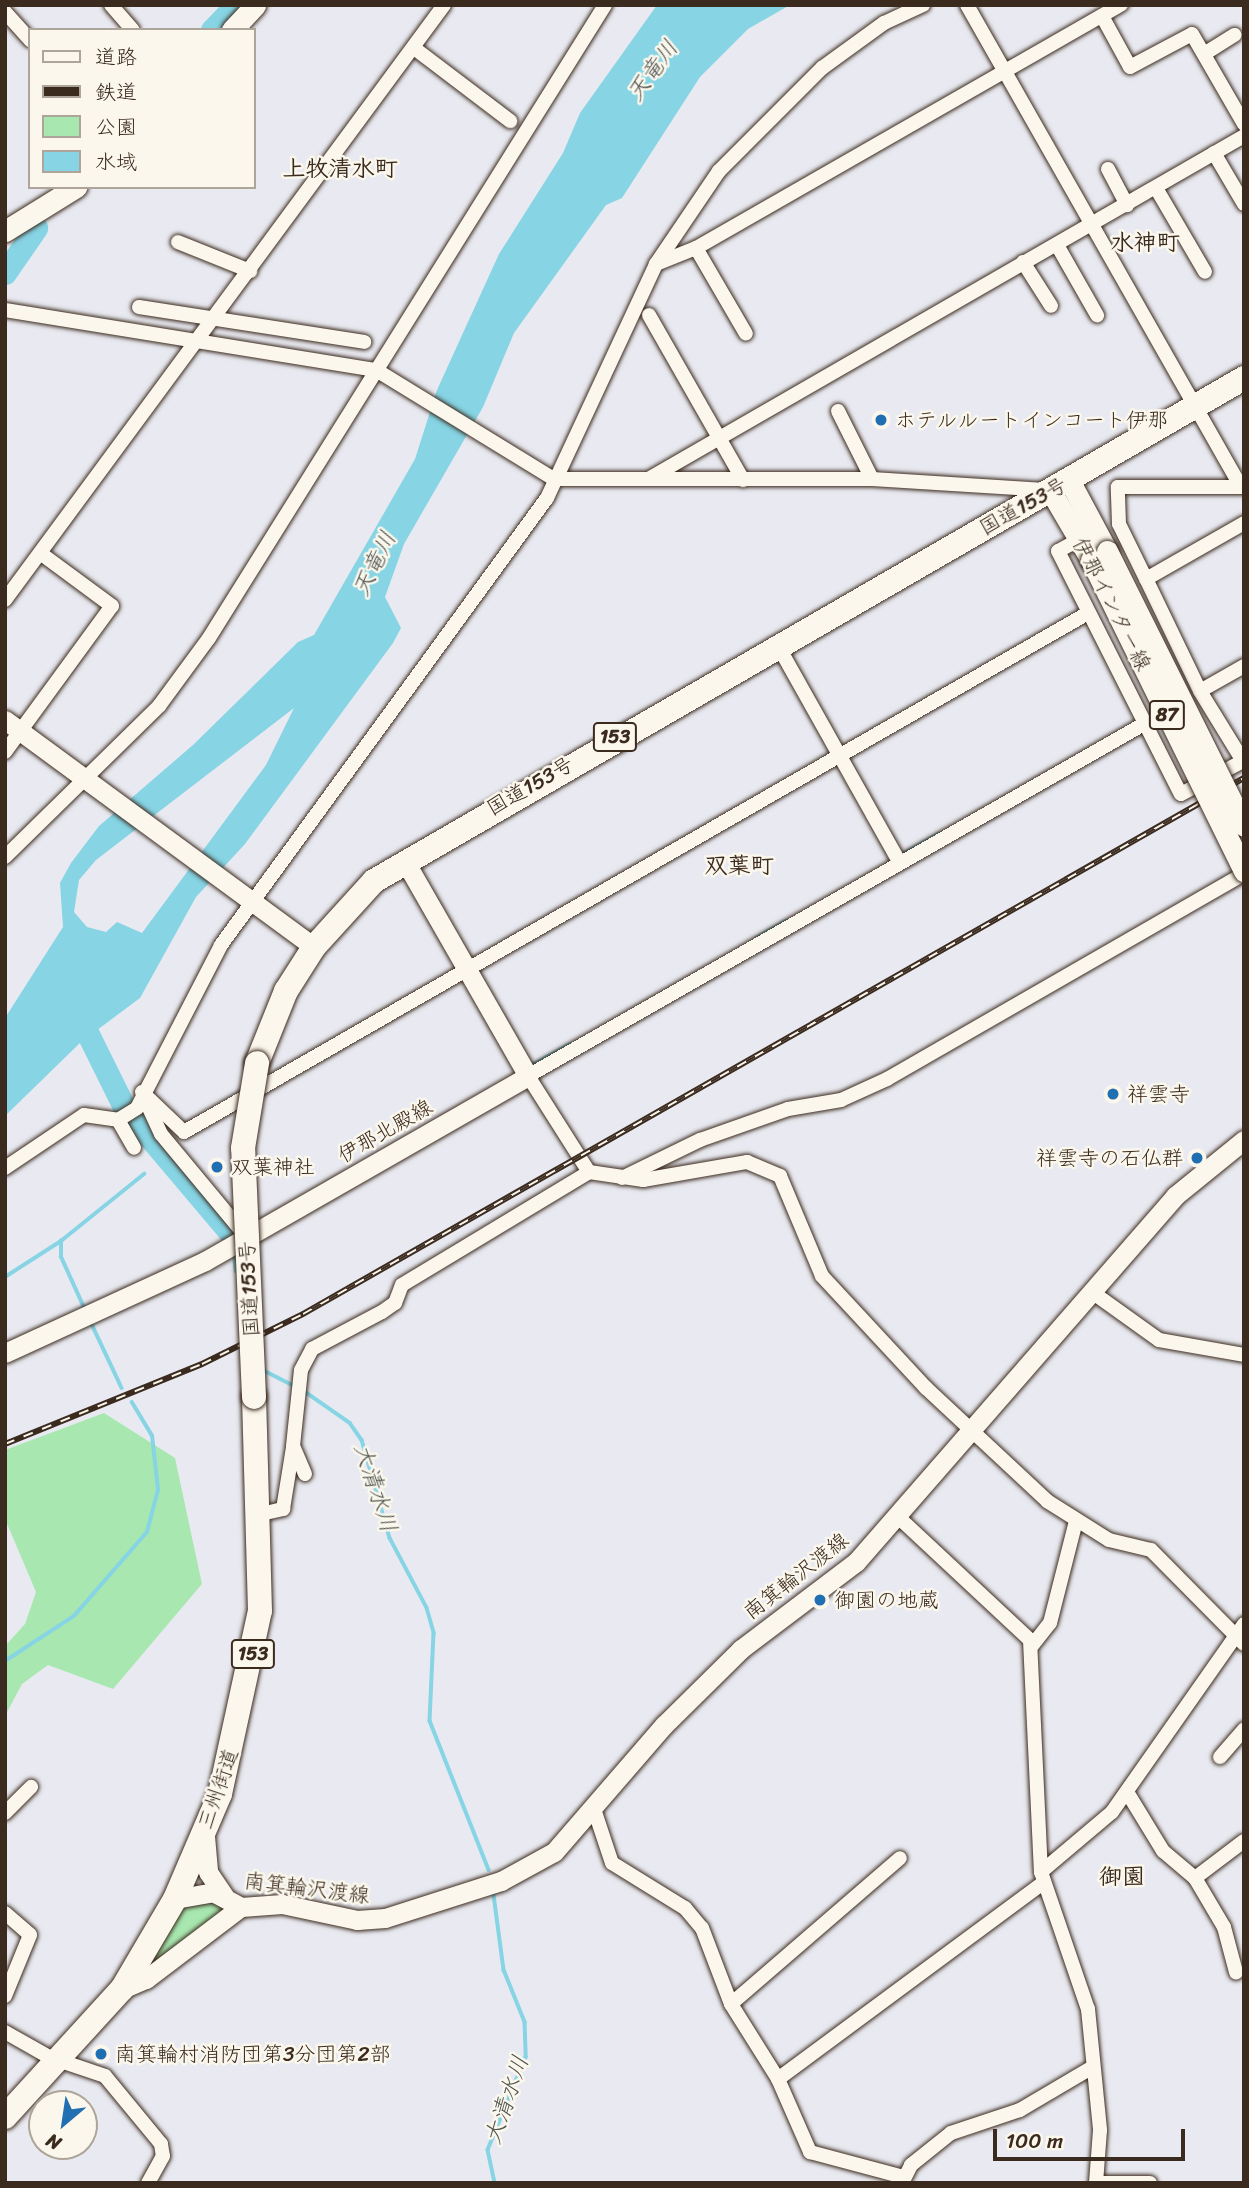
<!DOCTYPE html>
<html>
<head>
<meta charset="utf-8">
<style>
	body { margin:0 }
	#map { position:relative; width:1249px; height:2188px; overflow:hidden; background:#e9eaf1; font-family:Sriracha,"Klee One",sans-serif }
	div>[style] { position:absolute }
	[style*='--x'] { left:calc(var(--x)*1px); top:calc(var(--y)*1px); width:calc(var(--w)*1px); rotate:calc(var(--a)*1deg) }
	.green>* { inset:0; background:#a8e8b0 }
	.water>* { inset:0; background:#86d4e4 }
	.stream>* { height:3.5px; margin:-1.75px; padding:0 1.75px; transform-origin:1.75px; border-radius:1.75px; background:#86d4e4 }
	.river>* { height:23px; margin:-11.5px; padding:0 11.5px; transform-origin:11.5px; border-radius:11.5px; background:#86d4e4 }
	.roads { filter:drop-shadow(0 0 2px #3b2a1e) drop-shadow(0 0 2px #3b2a1e) }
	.street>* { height:14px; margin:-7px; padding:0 7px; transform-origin:7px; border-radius:7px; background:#fbf7ec }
	.secondary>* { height:19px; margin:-9.5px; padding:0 9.5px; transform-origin:9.5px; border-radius:9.5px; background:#fbf7ec }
	.primary>* { height:21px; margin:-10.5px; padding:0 10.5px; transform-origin:10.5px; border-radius:10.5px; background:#fbf7ec }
	.highway>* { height:24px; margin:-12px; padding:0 12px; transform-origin:12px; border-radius:12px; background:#fbf7ec }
	.rail>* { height:6px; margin-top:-3px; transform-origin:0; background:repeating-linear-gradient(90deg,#fbf7ec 0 10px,#3b2a1e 0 20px); box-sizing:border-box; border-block:2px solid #3b2a1e }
	.bridges { filter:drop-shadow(0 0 2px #3b2a1e) drop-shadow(0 0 2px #3b2a1e) }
	.primary-bridge>* { height:21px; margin:-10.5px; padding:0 10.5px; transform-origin:10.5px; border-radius:10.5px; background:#fbf7ec }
	.highway-bridge>* { height:24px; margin:-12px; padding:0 12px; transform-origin:12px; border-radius:12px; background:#fbf7ec }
	.dots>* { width:19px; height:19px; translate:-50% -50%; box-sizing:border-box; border:4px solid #fbf7ec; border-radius:50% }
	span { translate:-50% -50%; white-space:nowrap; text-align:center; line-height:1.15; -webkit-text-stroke:5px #fbf7ec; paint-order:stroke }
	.shield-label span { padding:2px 5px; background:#fbf7ec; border:2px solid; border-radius:5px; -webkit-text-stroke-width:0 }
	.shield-label { font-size:19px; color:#3b2a1e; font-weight:700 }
	.poi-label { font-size:21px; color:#3b2a1e }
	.left { translate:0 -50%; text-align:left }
	.right { translate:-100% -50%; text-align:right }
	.street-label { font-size:21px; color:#3b2a1e }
	.water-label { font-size:23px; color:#4e5450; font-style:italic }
	.neighbourhood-label { font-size:23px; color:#3b2a1e; font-weight:700 }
	.frame { position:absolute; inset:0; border:7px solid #3b2a1e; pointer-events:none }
	.legend { position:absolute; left:28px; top:28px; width:228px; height:161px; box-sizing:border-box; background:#fbf7ec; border:2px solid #aea59a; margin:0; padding:9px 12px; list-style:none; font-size:21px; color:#3b2a1e }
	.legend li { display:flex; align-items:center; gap:14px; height:35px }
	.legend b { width:35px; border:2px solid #aea59a }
	.north { position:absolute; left:28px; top:2090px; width:70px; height:70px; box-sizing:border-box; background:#fbf7ec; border:2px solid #aea59a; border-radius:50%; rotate:209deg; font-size:19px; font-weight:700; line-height:28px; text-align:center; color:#3b2a1e }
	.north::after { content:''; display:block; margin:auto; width:24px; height:32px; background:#1f6fb2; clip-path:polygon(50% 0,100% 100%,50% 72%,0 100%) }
	.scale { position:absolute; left:993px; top:2129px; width:192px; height:32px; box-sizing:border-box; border:4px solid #3b2a1e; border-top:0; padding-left:9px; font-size:21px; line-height:24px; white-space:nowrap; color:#3b2a1e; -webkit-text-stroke:5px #fbf7ec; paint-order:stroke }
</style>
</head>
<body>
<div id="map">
	<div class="green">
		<div style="clip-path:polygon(104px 1413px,175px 1458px,202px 1584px,113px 1689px,48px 1665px,22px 1684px,5px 1716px,5px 1646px,25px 1624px,36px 1592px,5px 1519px,5px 1450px)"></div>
		<div style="clip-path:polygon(219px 1901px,225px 1912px,147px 1968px,186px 1904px)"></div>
	</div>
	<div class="water">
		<div style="clip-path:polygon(evenodd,657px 5px,790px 5px,748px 29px,700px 77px,622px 198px,606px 205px,514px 333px,483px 407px,404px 544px,385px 597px,401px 628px,393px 643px,245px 844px,196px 897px,140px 998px,81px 1042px,5px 1116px,5px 1018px,63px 927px,60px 883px,71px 863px,99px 826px,193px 745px,298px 642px,314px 635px,415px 459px,437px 390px,499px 254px,563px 153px,580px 113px,657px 5px,294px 708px,266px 765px,142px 933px,117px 922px,106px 932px,87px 927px,74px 912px,79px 880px,96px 860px,294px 708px)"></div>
	</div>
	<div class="stream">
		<div style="--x:899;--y:856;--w:45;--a:-29.4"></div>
		<div style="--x:756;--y:938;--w:34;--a:-30"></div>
		<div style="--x:532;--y:1065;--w:43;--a:-28.9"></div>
		<div style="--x:159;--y:1161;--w:6;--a:-39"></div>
		<div style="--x:234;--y:1251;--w:20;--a:84"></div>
		<div style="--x:5;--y:1277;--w:67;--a:-32.7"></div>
		<div style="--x:85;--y:1310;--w:58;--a:-114.4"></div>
		<div style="--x:61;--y:1257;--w:16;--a:-90"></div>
		<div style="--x:61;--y:1241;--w:107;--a:-38.9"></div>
		<div style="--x:90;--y:1320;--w:75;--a:64.8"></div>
		<div style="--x:263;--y:1370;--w:38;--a:27"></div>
		<div style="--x:304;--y:1391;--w:56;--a:34.8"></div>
		<div style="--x:350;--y:1423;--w:21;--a:55"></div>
		<div style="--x:362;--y:1440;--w:102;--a:74.1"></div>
		<div style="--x:390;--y:1538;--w:79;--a:62.1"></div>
		<div style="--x:427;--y:1608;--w:26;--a:74"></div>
		<div style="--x:434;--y:1633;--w:88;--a:92.6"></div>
		<div style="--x:430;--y:1721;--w:160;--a:68.4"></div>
		<div style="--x:5;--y:1661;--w:82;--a:-33.1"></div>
		<div style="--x:74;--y:1616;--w:111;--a:-49"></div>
		<div style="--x:147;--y:1532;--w:43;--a:-75.3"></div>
		<div style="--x:158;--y:1490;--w:54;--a:-96.3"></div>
		<div style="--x:152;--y:1436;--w:39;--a:-121"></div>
		<div style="--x:494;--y:1895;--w:76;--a:82.4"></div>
		<div style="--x:504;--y:1970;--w:56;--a:68"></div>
		<div style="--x:525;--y:2022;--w:35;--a:88"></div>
		<div style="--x:526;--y:2057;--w:100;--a:112.2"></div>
		<div style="--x:488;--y:2150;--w:34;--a:78"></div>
	</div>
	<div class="river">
		<div style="--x:212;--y:30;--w:35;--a:-46"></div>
		<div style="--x:5;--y:273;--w:55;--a:-55.4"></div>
		<div style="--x:85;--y:1028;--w:88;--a:63.7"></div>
		<div style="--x:124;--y:1107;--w:167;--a:49.8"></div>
	</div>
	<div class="roads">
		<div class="street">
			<div style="--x:111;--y:5;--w:33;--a:49"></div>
			<div style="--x:967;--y:5;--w:554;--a:60.38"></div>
			<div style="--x:5;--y:12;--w:38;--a:48"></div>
			<div style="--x:1102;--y:16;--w:58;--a:61.2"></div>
			<div style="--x:1130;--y:67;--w:70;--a:-28"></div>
			<div style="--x:1192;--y:34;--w:104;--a:60"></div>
			<div style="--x:414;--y:48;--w:121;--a:37.2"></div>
			<div style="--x:1204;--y:54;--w:36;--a:-32"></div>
			<div style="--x:1214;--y:153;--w:59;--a:59.5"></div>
			<div style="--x:1108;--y:169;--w:41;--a:62.2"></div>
			<div style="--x:1156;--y:188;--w:97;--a:59.7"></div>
			<div style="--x:178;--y:242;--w:78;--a:21.9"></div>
			<div style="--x:1057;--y:245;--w:81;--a:60.3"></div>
			<div style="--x:696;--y:248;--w:99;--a:59.8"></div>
			<div style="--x:1023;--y:262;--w:52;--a:57.5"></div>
			<div style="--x:656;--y:264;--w:43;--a:-21.8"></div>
			<div style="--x:696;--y:248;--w:490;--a:-29.8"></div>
			<div style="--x:139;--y:307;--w:228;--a:8.8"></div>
			<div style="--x:5;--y:310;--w:376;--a:9.2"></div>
			<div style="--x:376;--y:370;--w:209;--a:31.5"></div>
			<div style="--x:554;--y:479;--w:318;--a:0"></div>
			<div style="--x:872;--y:479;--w:177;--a:3.6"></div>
			<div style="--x:649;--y:315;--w:190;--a:60.3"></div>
			<div style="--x:838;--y:411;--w:76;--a:63.4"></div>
			<div style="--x:650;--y:478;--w:685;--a:-29.93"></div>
			<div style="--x:1080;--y:539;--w:25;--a:151"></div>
			<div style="--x:1058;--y:551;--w:272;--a:63.2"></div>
			<div style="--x:1181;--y:794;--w:70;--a:-28"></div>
			<div style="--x:1243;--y:761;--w:82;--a:-121.6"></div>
			<div style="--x:1200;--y:691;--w:51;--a:-29.6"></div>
			<div style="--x:1146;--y:579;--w:61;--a:-116.1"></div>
			<div style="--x:1119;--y:524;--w:37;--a:-92"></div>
			<div style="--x:1118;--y:487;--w:126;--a:0"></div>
			<div style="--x:5;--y:600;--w:739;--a:-53.58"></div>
			<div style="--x:777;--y:644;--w:251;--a:60.7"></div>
			<div style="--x:1200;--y:691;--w:124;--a:-115.7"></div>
			<div style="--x:1146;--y:579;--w:113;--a:-29.7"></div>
			<div style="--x:1144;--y:724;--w:709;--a:150.26"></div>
			<div style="--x:528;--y:1076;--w:114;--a:57.6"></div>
			<div style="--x:589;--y:1172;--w:55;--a:8.4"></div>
			<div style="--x:643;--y:1180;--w:106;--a:-9.8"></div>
			<div style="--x:747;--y:1162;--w:36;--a:23"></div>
			<div style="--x:780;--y:1176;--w:108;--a:67.2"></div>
			<div style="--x:822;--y:1276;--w:153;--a:47.1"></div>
			<div style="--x:926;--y:1388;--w:166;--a:43"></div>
			<div style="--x:1047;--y:1501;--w:73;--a:32.2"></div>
			<div style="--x:1109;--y:1540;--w:43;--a:13.4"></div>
			<div style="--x:1151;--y:1550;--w:132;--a:45.3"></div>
			<div style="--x:5;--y:752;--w:181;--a:-53.8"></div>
			<div style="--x:112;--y:606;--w:89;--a:-143.6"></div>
			<div style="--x:5;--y:857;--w:216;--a:-44.4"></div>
			<div style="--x:159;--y:706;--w:84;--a:-53.7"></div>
			<div style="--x:209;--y:638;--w:747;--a:-57.97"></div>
			<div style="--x:142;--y:1092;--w:58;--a:43.6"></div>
			<div style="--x:184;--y:1132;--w:1042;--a:-29.86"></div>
			<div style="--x:143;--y:1095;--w:43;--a:65.2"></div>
			<div style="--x:161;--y:1134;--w:131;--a:50.3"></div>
			<div style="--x:118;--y:1120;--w:22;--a:-32"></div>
			<div style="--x:137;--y:1108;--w:183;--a:-62.7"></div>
			<div style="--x:221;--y:945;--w:553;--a:-53.9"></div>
			<div style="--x:547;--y:498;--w:258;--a:-65"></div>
			<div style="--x:656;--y:264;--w:112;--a:-55.9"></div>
			<div style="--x:719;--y:171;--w:146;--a:-45"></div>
			<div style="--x:822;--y:68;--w:77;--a:-36"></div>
			<div style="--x:884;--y:23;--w:43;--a:-24.8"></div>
			<div style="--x:5;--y:1168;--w:95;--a:-33.9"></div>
			<div style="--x:84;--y:1115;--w:34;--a:8"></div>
			<div style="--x:118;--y:1120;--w:32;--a:60"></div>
			<div style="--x:622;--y:1178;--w:87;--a:-26"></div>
			<div style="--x:700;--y:1140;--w:93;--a:-19.4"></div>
			<div style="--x:788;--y:1109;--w:54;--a:-9.6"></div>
			<div style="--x:841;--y:1100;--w:51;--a:-24.5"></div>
			<div style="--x:887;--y:1079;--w:412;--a:-29.9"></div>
			<div style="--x:1092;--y:1292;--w:82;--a:35.6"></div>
			<div style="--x:1159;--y:1340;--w:86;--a:10"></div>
			<div style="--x:305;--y:1474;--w:30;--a:-113"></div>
			<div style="--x:293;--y:1446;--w:76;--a:-84"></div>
			<div style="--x:301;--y:1370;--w:24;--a:-62"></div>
			<div style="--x:312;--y:1349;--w:79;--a:-27.9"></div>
			<div style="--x:382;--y:1312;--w:16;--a:-35"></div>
			<div style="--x:395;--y:1303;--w:19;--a:-69"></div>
			<div style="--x:402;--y:1285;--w:218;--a:-31.1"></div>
			<div style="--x:261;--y:1514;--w:23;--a:-13"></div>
			<div style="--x:283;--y:1509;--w:63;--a:-80.8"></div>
			<div style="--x:897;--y:1516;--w:182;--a:43"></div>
			<div style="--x:1030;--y:1640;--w:232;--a:87.3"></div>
			<div style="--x:1041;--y:1872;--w:145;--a:71.1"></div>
			<div style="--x:1088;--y:2009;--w:122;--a:84.3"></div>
			<div style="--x:1100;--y:2130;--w:53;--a:94.3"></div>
			<div style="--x:1031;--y:1647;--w:31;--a:-52"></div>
			<div style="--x:1050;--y:1623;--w:105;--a:-75.7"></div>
			<div style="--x:1220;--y:1757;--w:37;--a:-49"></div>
			<div style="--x:1127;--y:1792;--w:69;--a:58.6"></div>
			<div style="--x:1163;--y:1851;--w:42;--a:40.2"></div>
			<div style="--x:1195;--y:1878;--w:57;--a:59.4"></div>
			<div style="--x:1224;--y:1927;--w:47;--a:75.1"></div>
			<div style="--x:594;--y:1809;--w:57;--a:71.6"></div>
			<div style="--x:612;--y:1863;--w:86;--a:31.7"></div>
			<div style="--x:685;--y:1908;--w:26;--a:50"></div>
			<div style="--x:702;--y:1928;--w:81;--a:69.1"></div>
			<div style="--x:731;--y:2004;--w:89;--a:57.9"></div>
			<div style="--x:778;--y:2079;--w:80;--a:66.3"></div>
			<div style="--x:810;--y:2152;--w:96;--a:15"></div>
			<div style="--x:5;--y:1813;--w:37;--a:-45"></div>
			<div style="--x:1041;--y:1872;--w:93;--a:-40.2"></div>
			<div style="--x:1112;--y:1812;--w:230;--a:-54.9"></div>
			<div style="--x:1195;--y:1878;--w:61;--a:-37.1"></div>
			<div style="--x:5;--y:1913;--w:33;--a:41"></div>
			<div style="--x:30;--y:1935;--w:66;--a:112.3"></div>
			<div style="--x:731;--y:2004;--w:223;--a:-40.8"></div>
			<div style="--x:5;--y:2032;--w:51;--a:29.6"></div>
			<div style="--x:49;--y:2057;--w:59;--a:18.7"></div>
			<div style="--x:105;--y:2076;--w:88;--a:50.5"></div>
			<div style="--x:161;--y:2144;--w:12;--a:81"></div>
			<div style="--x:163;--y:2156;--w:31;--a:119"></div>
			<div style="--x:778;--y:2079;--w:331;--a:-36.5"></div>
			<div style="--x:902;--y:2183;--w:20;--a:-63"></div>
			<div style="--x:911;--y:2165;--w:51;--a:-38.7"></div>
			<div style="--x:951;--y:2133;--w:73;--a:-18.4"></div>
			<div style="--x:1020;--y:2110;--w:82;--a:-30.6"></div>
			<div style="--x:1096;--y:2183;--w:54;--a:0"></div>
		</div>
		<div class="secondary">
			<div style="--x:5;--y:720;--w:383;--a:36.3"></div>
			<div style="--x:5;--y:1353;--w:220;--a:-24.7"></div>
			<div style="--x:205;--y:1261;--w:372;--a:-29.8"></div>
			<div style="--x:528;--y:1076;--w:248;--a:-119.8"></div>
			<div style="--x:205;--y:1836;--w:36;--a:85"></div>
			<div style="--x:208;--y:1872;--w:29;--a:56"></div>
			<div style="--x:175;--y:1899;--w:39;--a:-10"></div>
			<div style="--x:213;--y:1892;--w:32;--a:28"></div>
			<div style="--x:122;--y:1989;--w:26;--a:-23"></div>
			<div style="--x:146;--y:1979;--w:119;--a:-37.2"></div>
			<div style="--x:241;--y:1907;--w:41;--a:-4.2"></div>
			<div style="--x:282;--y:1904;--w:77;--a:12"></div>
			<div style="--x:357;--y:1920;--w:28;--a:-4"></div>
			<div style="--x:385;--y:1918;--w:122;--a:-17.7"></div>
			<div style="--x:501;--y:1881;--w:60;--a:-28.7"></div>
			<div style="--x:554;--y:1852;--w:168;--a:-49.1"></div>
			<div style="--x:664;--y:1725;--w:108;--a:-44.6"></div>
			<div style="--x:741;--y:1649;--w:144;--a:-37.1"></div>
			<div style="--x:856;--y:1562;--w:486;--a:-48.9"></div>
			<div style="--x:1175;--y:1196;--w:89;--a:-39.1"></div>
		</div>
		<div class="primary">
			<div style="--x:232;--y:30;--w:34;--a:-47"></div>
			<div style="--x:5;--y:231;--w:84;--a:-31.8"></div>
			<div style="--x:1069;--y:480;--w:81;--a:61.8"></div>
			<div style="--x:1050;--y:490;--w:81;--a:59.6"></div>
		</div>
		<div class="highway">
			<div style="--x:257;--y:1063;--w:78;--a:-68.1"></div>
			<div style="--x:286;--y:991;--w:52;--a:-57.5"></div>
			<div style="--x:314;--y:947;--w:89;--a:-47.7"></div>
			<div style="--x:374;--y:881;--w:1005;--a:-30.03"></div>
			<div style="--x:5;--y:2117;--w:173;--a:-47.6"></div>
			<div style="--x:122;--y:1989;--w:104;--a:-59.5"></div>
			<div style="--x:175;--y:1899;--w:114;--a:-66.8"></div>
			<div style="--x:220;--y:1794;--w:187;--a:-77.7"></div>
			<div style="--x:260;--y:1611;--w:214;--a:-91.6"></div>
		</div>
	</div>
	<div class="rail">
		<div style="--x:5;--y:1444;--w:213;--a:-22.1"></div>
		<div style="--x:202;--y:1364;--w:113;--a:-26.3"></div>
		<div style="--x:303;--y:1314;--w:1083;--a:-29.67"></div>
	</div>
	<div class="bridges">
		<div class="primary-bridge">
			<div style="--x:1107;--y:551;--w:307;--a:63.5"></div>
			<div style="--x:1091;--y:560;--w:347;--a:63.8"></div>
		</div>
		<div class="highway-bridge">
			<div style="--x:254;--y:1397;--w:249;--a:-92.5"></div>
			<div style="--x:243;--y:1148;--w:86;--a:-80.6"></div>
		</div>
	</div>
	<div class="dots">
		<div style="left:881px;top:420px;background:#1f6fb2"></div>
		<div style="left:1113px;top:1094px;background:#1f6fb2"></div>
		<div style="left:1197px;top:1158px;background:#1f6fb2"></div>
		<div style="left:217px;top:1167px;background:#1f6fb2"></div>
		<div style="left:820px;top:1600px;background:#1f6fb2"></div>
		<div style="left:101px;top:2054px;background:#1f6fb2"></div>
	</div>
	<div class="shield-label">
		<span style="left:1167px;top:715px">87</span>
		<span style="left:615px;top:737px">153</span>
		<span style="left:253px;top:1654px">153</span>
	</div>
	<div class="poi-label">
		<span class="left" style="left:895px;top:420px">ホテルルートインコート伊那</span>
		<span class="left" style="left:1127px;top:1094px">祥雲寺</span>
		<span class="right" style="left:1183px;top:1158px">祥雲寺の石仏群</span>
		<span class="left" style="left:231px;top:1167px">双葉神社</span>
		<span class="left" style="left:834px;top:1600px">御園の地蔵</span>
		<span class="left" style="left:115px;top:2054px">南箕輪村消防団第3分団第2部</span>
	</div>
	<div class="street-label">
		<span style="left:1023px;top:506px;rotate:-29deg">国道153号</span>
		<span style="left:1112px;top:604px;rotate:63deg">伊那インター線</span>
		<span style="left:530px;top:786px;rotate:-30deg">国道153号</span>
		<span style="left:385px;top:1131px;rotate:-30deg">伊那北殿線</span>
		<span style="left:249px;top:1289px;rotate:-93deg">国道153号</span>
		<span style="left:796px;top:1576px;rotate:-38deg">南箕輪沢渡線</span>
		<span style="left:218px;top:1789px;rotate:-71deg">三州街道</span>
		<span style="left:307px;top:1888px;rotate:7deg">南箕輪沢渡線</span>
	</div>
	<div class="water-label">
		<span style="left:653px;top:71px;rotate:-54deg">天竜川</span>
		<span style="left:375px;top:564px;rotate:-64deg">天竜川</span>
		<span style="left:375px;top:1488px;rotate:72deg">大清水川</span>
		<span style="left:507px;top:2100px;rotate:-71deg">大清水川</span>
	</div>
	<div class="neighbourhood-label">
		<span style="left:340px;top:169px">上牧清水町</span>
		<span style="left:1145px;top:243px">水神町</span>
		<span style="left:739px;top:866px">双葉町</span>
		<span style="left:1122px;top:1877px">御園</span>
	</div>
	<div class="frame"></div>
	<ul class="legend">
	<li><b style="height:9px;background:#fbf7ec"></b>道路</li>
	<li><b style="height:9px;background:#3b2a1e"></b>鉄道</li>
	<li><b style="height:19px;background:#a8e8b0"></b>公園</li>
	<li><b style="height:19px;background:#86d4e4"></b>水域</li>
	</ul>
	<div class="north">N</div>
	<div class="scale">100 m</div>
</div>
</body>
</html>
